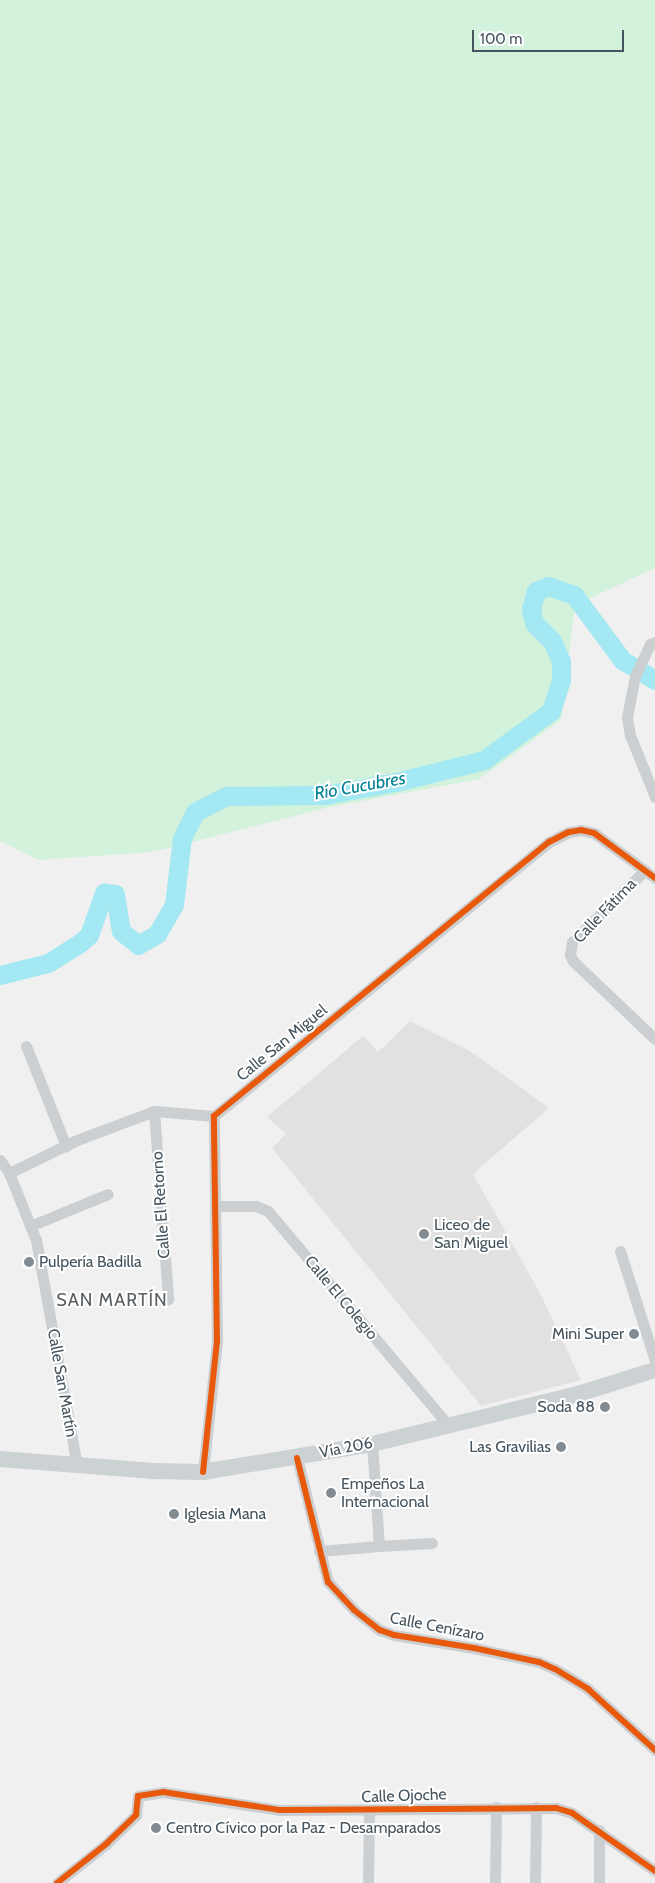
<!DOCTYPE html>
<html>
<head>
<meta charset="utf-8">
<style>
	body { margin:0 }
	#map { position:relative; width:655px; height:1883px; overflow:hidden; background:#f1f0f0; font-family:Cabin,sans-serif }
	div>[style] { position:absolute }
	[style*='--x'] { left:calc(var(--x)*1px); top:calc(var(--y)*1px); width:calc(var(--w)*1px); rotate:calc(var(--a)*1deg) }
	.education>* { inset:0; background:#e2e1e2 }
	.green>* { inset:0; background:#d2f2dc }
	.river>* { height:19px; margin:-9.5px; padding:0 9.5px; transform-origin:9.5px; border-radius:9.5px; background:#a3e8f3 }
	.street>* { height:11px; margin:-5.5px; padding:0 5.5px; transform-origin:5.5px; border-radius:5.5px; background:#cbcfd1 }
	.secondary>* { height:16px; margin:-8px; padding:0 8px; transform-origin:8px; border-radius:8px; background:#ccd1d3 }
	.cycleway>* { height:6px; margin:-3px; padding:0 3px; transform-origin:3px; border-radius:3px; background:#e8590c }
	.dots>* { width:14px; height:14px; translate:-50% -50%; box-sizing:border-box; border:2px solid #fff; border-radius:50% }
	span { translate:-50% -50%; white-space:nowrap; text-align:center; line-height:1.15; -webkit-text-stroke:4px #fff; paint-order:stroke }
	.street-label { font-size:16px; color:#45545e }
	.poi-label { font-size:16px; color:#45545e }
	.left { translate:0 -50%; text-align:left }
	.right { translate:-100% -50%; text-align:right }
	.water-label { font-size:18px; color:#038296; font-style:italic }
	.neighbourhood-label { font-size:18px; color:#5b6065; letter-spacing:1px }
	.scale { position:absolute; left:472px; top:30px; width:152px; height:22px; box-sizing:border-box; border:2px solid #45545e; border-top:0; padding-left:6px; font-size:15px; line-height:18px; white-space:nowrap; color:#45545e; -webkit-text-stroke:4px #fff; paint-order:stroke }
</style>
</head>
<body>
<div id="map">
	<div class="education">
		<div style="clip-path:polygon(410px 1021px,470px 1051px,549px 1108px,473px 1174px,541px 1295px,581px 1380px,481px 1406px,272px 1148px,286px 1134px,267px 1117px,363px 1036px,378px 1052px)"></div>
	</div>
	<div class="green">
		<div style="clip-path:polygon(0 0,655px 0,655px 568px,575px 605px,561px 720px,479px 779px,330px 807px,152px 852px,38px 860px,0 841px)"></div>
	</div>
	<div class="river">
		<div style="--x:642;--y:672;--w:15;--a:32"></div>
		<div style="--x:0;--y:975;--w:49;--a:-14"></div>
		<div style="--x:48;--y:963;--w:38;--a:-32"></div>
		<div style="--x:80;--y:943;--w:12;--a:-42"></div>
		<div style="--x:89;--y:935;--w:45;--a:-70.3"></div>
		<div style="--x:104;--y:893;--w:11;--a:5"></div>
		<div style="--x:115;--y:894;--w:37;--a:81"></div>
		<div style="--x:121;--y:931;--w:22;--a:39"></div>
		<div style="--x:138;--y:945;--w:22;--a:-30"></div>
		<div style="--x:157;--y:934;--w:34;--a:-60"></div>
		<div style="--x:174;--y:905;--w:67;--a:-83.2"></div>
		<div style="--x:182;--y:838;--w:29;--a:-63"></div>
		<div style="--x:195;--y:812;--w:36;--a:-27"></div>
		<div style="--x:227;--y:796;--w:98;--a:-0.6"></div>
		<div style="--x:325;--y:795;--w:72;--a:-10.4"></div>
		<div style="--x:396;--y:782;--w:91;--a:-14"></div>
		<div style="--x:484;--y:760;--w:83;--a:-36.2"></div>
		<div style="--x:551;--y:711;--w:32;--a:-72"></div>
		<div style="--x:561;--y:681;--w:20;--a:-90"></div>
		<div style="--x:561;--y:661;--w:22;--a:-114"></div>
		<div style="--x:552;--y:641;--w:25;--a:-135"></div>
		<div style="--x:534;--y:623;--w:14;--a:-102"></div>
		<div style="--x:531;--y:609;--w:19;--a:-74"></div>
		<div style="--x:536;--y:591;--w:13;--a:-23"></div>
		<div style="--x:548;--y:586;--w:28;--a:19"></div>
		<div style="--x:574;--y:595;--w:82;--a:53.4"></div>
		<div style="--x:623;--y:661;--w:13;--a:29"></div>
	</div>
	<div class="street">
		<div style="--x:655;--y:642;--w:5;--a:158"></div>
		<div style="--x:650;--y:644;--w:35;--a:115"></div>
		<div style="--x:635;--y:676;--w:42;--a:101"></div>
		<div style="--x:627;--y:717;--w:18;--a:81"></div>
		<div style="--x:630;--y:735;--w:67;--a:68"></div>
		<div style="--x:645;--y:870;--w:103;--a:135.4"></div>
		<div style="--x:572;--y:942;--w:13;--a:99"></div>
		<div style="--x:570;--y:955;--w:7;--a:63"></div>
		<div style="--x:573;--y:961;--w:113;--a:43.6"></div>
		<div style="--x:26;--y:1046;--w:108;--a:68.2"></div>
		<div style="--x:154;--y:1111;--w:189;--a:85.7"></div>
		<div style="--x:0;--y:1160;--w:16;--a:55"></div>
		<div style="--x:9;--y:1173;--w:72;--a:68.1"></div>
		<div style="--x:36;--y:1240;--w:230;--a:79.7"></div>
		<div style="--x:9;--y:1173;--w:76;--a:-25.9"></div>
		<div style="--x:77;--y:1140;--w:82;--a:-20.6"></div>
		<div style="--x:154;--y:1111;--w:60;--a:4.8"></div>
		<div style="--x:217;--y:1206;--w:39;--a:0"></div>
		<div style="--x:256;--y:1206;--w:13;--a:23"></div>
		<div style="--x:268;--y:1211;--w:280;--a:49.9"></div>
		<div style="--x:30;--y:1226;--w:84;--a:-22.3"></div>
		<div style="--x:620;--y:1251;--w:115;--a:72.3"></div>
		<div style="--x:297;--y:1458;--w:128;--a:76"></div>
		<div style="--x:328;--y:1582;--w:38;--a:47"></div>
		<div style="--x:354;--y:1610;--w:33;--a:38"></div>
		<div style="--x:380;--y:1630;--w:15;--a:20"></div>
		<div style="--x:394;--y:1635;--w:81;--a:9.2"></div>
		<div style="--x:474;--y:1648;--w:66;--a:12.2"></div>
		<div style="--x:539;--y:1662;--w:17;--a:24"></div>
		<div style="--x:555;--y:1669;--w:39;--a:31"></div>
		<div style="--x:588;--y:1689;--w:91;--a:42.3"></div>
		<div style="--x:203;--y:1472;--w:131;--a:-83.9"></div>
		<div style="--x:217;--y:1342;--w:226;--a:-90.8"></div>
		<div style="--x:214;--y:1116;--w:433;--a:-39.3"></div>
		<div style="--x:549;--y:842;--w:22;--a:-27"></div>
		<div style="--x:569;--y:832;--w:12;--a:-9"></div>
		<div style="--x:581;--y:830;--w:13;--a:13"></div>
		<div style="--x:594;--y:833;--w:76;--a:36.4"></div>
		<div style="--x:379;--y:1546;--w:53;--a:-3.2"></div>
		<div style="--x:319;--y:1551;--w:60;--a:-4.8"></div>
		<div style="--x:379;--y:1546;--w:102;--a:-93.9"></div>
		<div style="--x:599;--y:1830;--w:53;--a:90"></div>
		<div style="--x:57;--y:1883;--w:63;--a:-38.5"></div>
		<div style="--x:106;--y:1844;--w:42;--a:-44"></div>
		<div style="--x:136;--y:1815;--w:19;--a:-84"></div>
		<div style="--x:138;--y:1796;--w:25;--a:-9"></div>
		<div style="--x:163;--y:1792;--w:117;--a:8.8"></div>
		<div style="--x:279;--y:1810;--w:277;--a:-0.4"></div>
		<div style="--x:556;--y:1808;--w:17;--a:17"></div>
		<div style="--x:572;--y:1813;--w:101;--a:34.9"></div>
		<div style="--x:368;--y:1883;--w:72;--a:-89.2"></div>
		<div style="--x:495;--y:1883;--w:76;--a:-89.2"></div>
		<div style="--x:535;--y:1883;--w:76;--a:-89.2"></div>
	</div>
	<div class="secondary">
		<div style="--x:0;--y:1459;--w:151;--a:4.5"></div>
		<div style="--x:151;--y:1471;--w:52;--a:1.1"></div>
		<div style="--x:203;--y:1472;--w:171;--a:-9.4"></div>
		<div style="--x:372;--y:1444;--w:209;--a:-13.6"></div>
		<div style="--x:575;--y:1395;--w:84;--a:-17.4"></div>
	</div>
	<div class="cycleway">
		<div style="--x:297;--y:1458;--w:128;--a:76"></div>
		<div style="--x:328;--y:1582;--w:38;--a:47"></div>
		<div style="--x:354;--y:1610;--w:33;--a:38"></div>
		<div style="--x:380;--y:1630;--w:15;--a:20"></div>
		<div style="--x:394;--y:1635;--w:81;--a:9.2"></div>
		<div style="--x:474;--y:1648;--w:66;--a:12.2"></div>
		<div style="--x:539;--y:1662;--w:17;--a:24"></div>
		<div style="--x:555;--y:1669;--w:39;--a:31"></div>
		<div style="--x:588;--y:1689;--w:91;--a:42.3"></div>
		<div style="--x:203;--y:1472;--w:131;--a:-83.9"></div>
		<div style="--x:217;--y:1342;--w:226;--a:-90.8"></div>
		<div style="--x:214;--y:1116;--w:433;--a:-39.3"></div>
		<div style="--x:549;--y:842;--w:22;--a:-27"></div>
		<div style="--x:569;--y:832;--w:12;--a:-9"></div>
		<div style="--x:581;--y:830;--w:13;--a:13"></div>
		<div style="--x:594;--y:833;--w:76;--a:36.4"></div>
		<div style="--x:57;--y:1883;--w:63;--a:-38.5"></div>
		<div style="--x:106;--y:1844;--w:42;--a:-44"></div>
		<div style="--x:136;--y:1815;--w:19;--a:-84"></div>
		<div style="--x:138;--y:1796;--w:25;--a:-9"></div>
		<div style="--x:163;--y:1792;--w:117;--a:8.8"></div>
		<div style="--x:279;--y:1810;--w:277;--a:-0.4"></div>
		<div style="--x:556;--y:1808;--w:17;--a:17"></div>
		<div style="--x:572;--y:1813;--w:101;--a:34.9"></div>
	</div>
	<div class="dots">
		<div style="left:424px;top:1234px;background:#818b91"></div>
		<div style="left:29px;top:1262px;background:#818b91"></div>
		<div style="left:634px;top:1334px;background:#818b91"></div>
		<div style="left:605px;top:1407px;background:#818b91"></div>
		<div style="left:561px;top:1447px;background:#818b91"></div>
		<div style="left:331px;top:1493px;background:#818b91"></div>
		<div style="left:174px;top:1514px;background:#818b91"></div>
		<div style="left:156px;top:1828px;background:#818b91"></div>
	</div>
	<div class="street-label">
		<span style="left:605px;top:911px;rotate:-46deg">Calle Fátima</span>
		<span style="left:282px;top:1043px;rotate:-39deg">Calle San Miguel</span>
		<span style="left:161px;top:1205px;rotate:-94deg">Calle El Retorno</span>
		<span style="left:341px;top:1298px;rotate:50deg">Calle El Colegio</span>
		<span style="left:62px;top:1383px;rotate:80deg">Calle San Martín</span>
		<span style="left:346px;top:1448px;rotate:-11deg">Vía 206</span>
		<span style="left:437px;top:1627px;rotate:11deg">Calle Cenízaro</span>
		<span style="left:404px;top:1796px;rotate:-2deg">Calle Ojoche</span>
	</div>
	<div class="poi-label">
		<span class="left" style="left:434px;top:1234px">Liceo de<br>San Miguel</span>
		<span class="left" style="left:39px;top:1262px">Pulpería Badilla</span>
		<span class="right" style="left:624px;top:1334px">Mini Super</span>
		<span class="right" style="left:595px;top:1407px">Soda 88</span>
		<span class="right" style="left:551px;top:1447px">Las Gravilias</span>
		<span class="left" style="left:341px;top:1493px">Empeños La<br>Internacional</span>
		<span class="left" style="left:184px;top:1514px">Iglesia Mana</span>
		<span class="left" style="left:166px;top:1828px">Centro Cívico por la Paz - Desamparados</span>
	</div>
	<div class="water-label">
		<span style="left:360px;top:786px;rotate:-10deg">Río Cucubres</span>
	</div>
	<div class="neighbourhood-label">
		<span style="left:112px;top:1300px">SAN MARTÍN</span>
	</div>
	<div class="scale">100 m</div>
</div>
</body>
</html>
